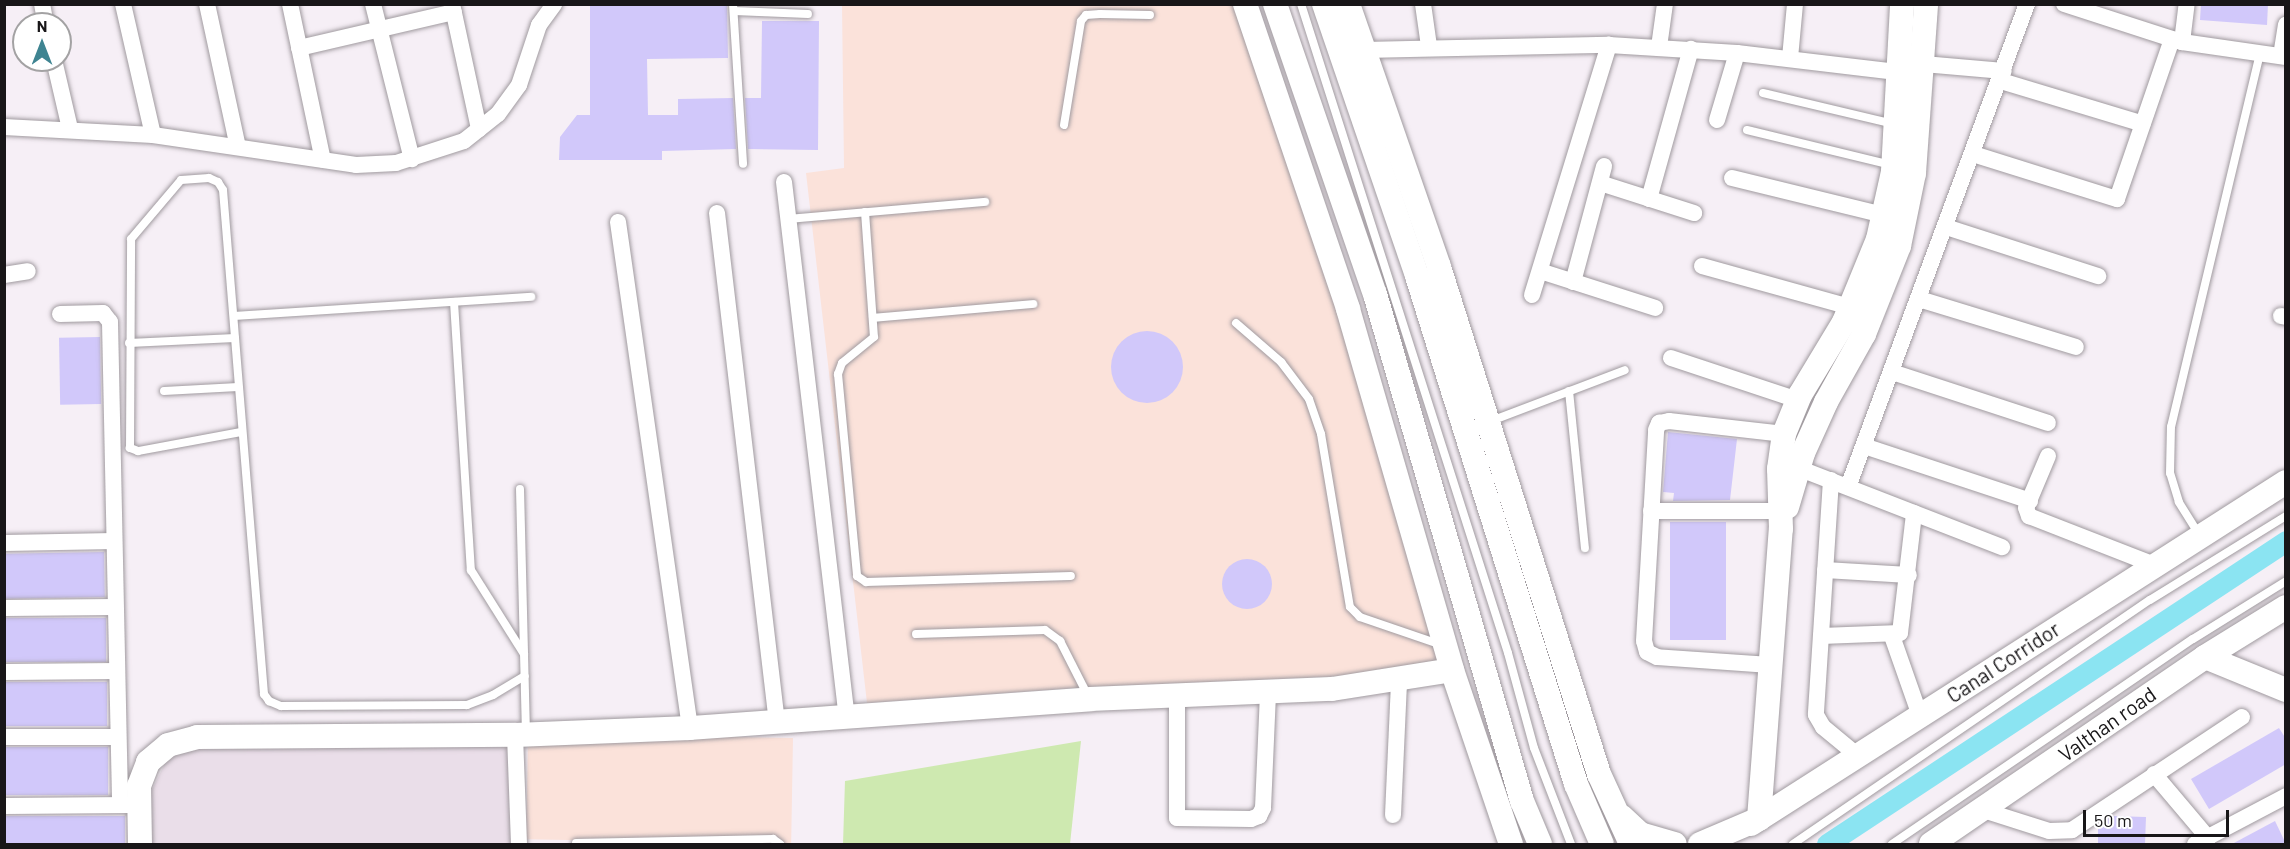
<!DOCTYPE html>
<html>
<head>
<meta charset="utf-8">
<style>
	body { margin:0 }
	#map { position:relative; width:2290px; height:849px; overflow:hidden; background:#f6eff6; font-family:Barlow,sans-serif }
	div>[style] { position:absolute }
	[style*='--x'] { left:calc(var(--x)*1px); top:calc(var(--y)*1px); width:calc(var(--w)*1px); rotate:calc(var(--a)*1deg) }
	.built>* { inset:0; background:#eadee9 }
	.industrial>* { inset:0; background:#fbe2da; transform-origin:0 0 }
	.green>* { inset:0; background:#cee9b0 }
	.canal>* { height:21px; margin:-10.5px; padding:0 10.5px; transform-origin:10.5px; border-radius:10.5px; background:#8be4f2 }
	.building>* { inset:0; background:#d1c8fa; transform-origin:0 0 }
	.round { border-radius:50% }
	.roads { filter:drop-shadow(0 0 2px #a09a9f) drop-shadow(0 0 2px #a09a9f) }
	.lane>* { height:8px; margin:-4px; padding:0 4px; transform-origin:4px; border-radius:4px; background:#fff }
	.street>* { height:16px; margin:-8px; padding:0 8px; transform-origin:8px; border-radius:8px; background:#fff }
	.secondary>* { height:24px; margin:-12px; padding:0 12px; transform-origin:12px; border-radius:12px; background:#fff }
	span { translate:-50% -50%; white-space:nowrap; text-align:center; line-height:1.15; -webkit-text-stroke:4.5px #fff; paint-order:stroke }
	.street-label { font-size:21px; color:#181618 }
	.frame { position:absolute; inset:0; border:6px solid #181618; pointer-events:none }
	.north { position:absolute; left:12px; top:12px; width:60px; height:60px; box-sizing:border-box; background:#fff; border:2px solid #a3a2a3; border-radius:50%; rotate:0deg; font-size:16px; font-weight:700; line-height:24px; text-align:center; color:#181618 }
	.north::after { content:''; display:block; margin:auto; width:21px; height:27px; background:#3e8491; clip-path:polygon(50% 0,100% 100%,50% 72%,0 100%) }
	.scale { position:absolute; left:2083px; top:810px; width:146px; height:27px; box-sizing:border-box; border:3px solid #181618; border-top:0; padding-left:8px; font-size:18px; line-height:21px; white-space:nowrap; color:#181618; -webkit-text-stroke:4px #fff; paint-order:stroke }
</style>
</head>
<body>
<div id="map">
	<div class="built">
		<div style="clip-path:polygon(508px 744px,511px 844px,151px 844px,151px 792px,169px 755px,196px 747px)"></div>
	</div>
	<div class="industrial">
		<div style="clip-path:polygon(842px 5px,1238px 5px,1342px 324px,1441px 662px,1349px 676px,1088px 687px,867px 703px,806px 173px,844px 168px)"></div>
		<div style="left:793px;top:738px;width:106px;height:265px;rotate:91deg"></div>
	</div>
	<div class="green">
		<div style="clip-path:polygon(1081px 741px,1070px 844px,843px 844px,845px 781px)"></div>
	</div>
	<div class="canal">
		<div style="--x:1827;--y:844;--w:550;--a:-33.43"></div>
	</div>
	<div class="building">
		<div style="clip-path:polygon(2201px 4px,2268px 4px,2267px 25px,2200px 20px)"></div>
		<div style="clip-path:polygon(590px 5px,727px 6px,728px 58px,647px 59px,648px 115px,678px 115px,678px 99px,733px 98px,736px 149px,662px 151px,662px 160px,559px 160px,560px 137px,577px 115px,590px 115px)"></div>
		<div style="clip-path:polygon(762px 21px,819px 21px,818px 150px,748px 149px,745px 98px,761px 98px)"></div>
		<div class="round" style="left:1111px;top:331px;width:72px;height:72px"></div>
		<div style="left:100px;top:337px;width:67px;height:41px;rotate:89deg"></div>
		<div style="clip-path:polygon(1668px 432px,1737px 439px,1730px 500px,1673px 501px,1674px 493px,1663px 492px)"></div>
		<div style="left:1670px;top:522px;width:56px;height:118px"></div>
		<div style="left:104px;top:552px;width:45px;height:100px;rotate:89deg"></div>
		<div class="round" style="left:1222px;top:559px;width:50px;height:50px"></div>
		<div style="left:4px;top:618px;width:102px;height:44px"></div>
		<div style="left:4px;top:682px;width:103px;height:44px"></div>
		<div style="clip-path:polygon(2279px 728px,2286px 739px,2286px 764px,2209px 809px,2191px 779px)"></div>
		<div style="left:4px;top:747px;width:104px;height:48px"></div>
		<div style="left:4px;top:816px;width:121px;height:28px"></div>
		<div style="clip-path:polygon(2112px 816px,2146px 817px,2145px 844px,2098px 844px,2098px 825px)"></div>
		<div style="clip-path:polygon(2275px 821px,2286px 844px,2232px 844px)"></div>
	</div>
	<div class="roads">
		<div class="lane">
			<div style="--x:733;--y:4;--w:160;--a:86.4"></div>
			<div style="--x:1301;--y:4;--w:681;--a:72.31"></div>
			<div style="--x:1508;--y:653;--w:98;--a:74.7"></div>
			<div style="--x:1534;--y:748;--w:103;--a:68.9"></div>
			<div style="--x:734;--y:11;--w:74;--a:2.3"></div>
			<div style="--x:1763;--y:93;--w:135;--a:13.3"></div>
			<div style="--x:1064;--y:125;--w:105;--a:-80.7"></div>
			<div style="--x:1081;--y:21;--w:8;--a:-50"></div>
			<div style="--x:1086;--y:15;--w:14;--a:-4"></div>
			<div style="--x:1100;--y:14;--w:50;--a:1.1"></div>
			<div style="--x:1747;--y:130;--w:149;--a:13.6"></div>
			<div style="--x:865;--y:212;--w:125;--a:85.9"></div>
			<div style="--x:874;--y:337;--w:41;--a:140.9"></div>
			<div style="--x:842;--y:363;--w:12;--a:110"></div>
			<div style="--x:838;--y:374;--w:203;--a:84.6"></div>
			<div style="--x:857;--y:576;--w:11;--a:34"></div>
			<div style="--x:866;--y:582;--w:205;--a:-1.7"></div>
			<div style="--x:789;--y:219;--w:197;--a:-5"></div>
			<div style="--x:454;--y:302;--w:269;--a:86.4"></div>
			<div style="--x:471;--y:570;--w:99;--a:57.8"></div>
			<div style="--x:234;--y:316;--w:298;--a:-3.7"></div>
			<div style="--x:873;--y:318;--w:161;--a:-5"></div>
			<div style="--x:1236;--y:323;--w:60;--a:40.9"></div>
			<div style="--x:1281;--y:362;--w:46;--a:52.9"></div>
			<div style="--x:1309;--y:399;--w:37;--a:71"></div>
			<div style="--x:1321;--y:434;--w:175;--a:80.5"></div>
			<div style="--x:1350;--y:607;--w:14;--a:45"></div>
			<div style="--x:1360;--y:617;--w:87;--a:18.9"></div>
			<div style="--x:129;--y:343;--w:106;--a:-2.7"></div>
			<div style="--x:164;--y:391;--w:74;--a:-3.1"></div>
			<div style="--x:1569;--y:391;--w:158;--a:84.2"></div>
			<div style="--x:1491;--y:421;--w:143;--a:-20.8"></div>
			<div style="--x:241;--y:432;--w:105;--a:169.5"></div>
			<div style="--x:138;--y:451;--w:9;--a:-159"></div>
			<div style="--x:130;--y:448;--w:209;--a:-89.7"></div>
			<div style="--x:131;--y:239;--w:77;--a:-49.7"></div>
			<div style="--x:181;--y:180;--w:28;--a:-4"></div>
			<div style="--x:209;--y:178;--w:10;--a:24"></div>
			<div style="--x:218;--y:182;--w:9;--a:58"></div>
			<div style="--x:223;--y:190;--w:506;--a:85.35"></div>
			<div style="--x:264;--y:694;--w:9;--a:54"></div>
			<div style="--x:269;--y:701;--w:13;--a:23"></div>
			<div style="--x:281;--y:706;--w:186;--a:-0.3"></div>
			<div style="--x:467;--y:705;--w:28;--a:-21"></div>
			<div style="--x:493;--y:695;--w:37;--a:-31"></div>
			<div style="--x:520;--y:489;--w:242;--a:88.6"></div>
			<div style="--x:2200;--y:536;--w:40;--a:-122"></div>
			<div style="--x:2179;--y:502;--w:30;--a:-107"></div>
			<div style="--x:2170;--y:473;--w:46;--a:-88.8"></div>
			<div style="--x:2171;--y:427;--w:384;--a:-76.6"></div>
			<div style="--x:916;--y:634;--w:129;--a:-1.8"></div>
			<div style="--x:1045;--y:630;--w:19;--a:36"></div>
			<div style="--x:1060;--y:641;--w:62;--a:63"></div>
			<div style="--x:576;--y:843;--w:197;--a:-1.2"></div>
			<div style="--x:773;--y:839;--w:9;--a:36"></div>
			<div style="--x:1793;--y:844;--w:432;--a:-34.4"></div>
			<div style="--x:2150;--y:600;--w:160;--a:-31.7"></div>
			<div style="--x:1892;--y:844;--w:364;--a:-34.3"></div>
			<div style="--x:2193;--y:639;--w:110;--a:-31.9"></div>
		</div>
		<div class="street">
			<div style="--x:42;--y:4;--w:20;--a:79"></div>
			<div style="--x:123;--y:4;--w:134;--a:77.1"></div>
			<div style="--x:207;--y:4;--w:146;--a:77.8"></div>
			<div style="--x:290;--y:4;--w:159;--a:78.1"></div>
			<div style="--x:373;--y:4;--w:160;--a:75.9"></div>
			<div style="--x:452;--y:4;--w:128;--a:77.8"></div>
			<div style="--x:1423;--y:4;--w:42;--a:81.9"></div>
			<div style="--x:2064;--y:4;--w:124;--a:17.9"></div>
			<div style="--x:2182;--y:42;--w:105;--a:8.2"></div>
			<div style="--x:2182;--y:42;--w:38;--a:-83"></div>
			<div style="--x:1659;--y:47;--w:43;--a:-82.1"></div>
			<div style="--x:299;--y:48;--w:159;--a:-13.1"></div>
			<div style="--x:1363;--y:50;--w:246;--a:-1.2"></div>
			<div style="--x:1609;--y:45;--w:128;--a:3.6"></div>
			<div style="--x:1737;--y:53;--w:161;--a:6.8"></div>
			<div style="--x:2281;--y:56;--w:32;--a:-81"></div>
			<div style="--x:1790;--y:58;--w:54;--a:-84.7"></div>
			<div style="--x:54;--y:60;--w:71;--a:76.9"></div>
			<div style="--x:1912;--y:63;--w:92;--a:5"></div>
			<div style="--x:2001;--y:81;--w:148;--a:16.8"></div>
			<div style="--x:1717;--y:120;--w:70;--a:-73.4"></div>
			<div style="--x:4;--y:127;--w:149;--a:3.1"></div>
			<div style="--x:153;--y:135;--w:205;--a:8.4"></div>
			<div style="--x:356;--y:165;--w:40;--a:-2.9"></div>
			<div style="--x:396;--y:163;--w:71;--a:-17.9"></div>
			<div style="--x:464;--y:141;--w:43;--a:-38.5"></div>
			<div style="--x:498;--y:114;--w:36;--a:-54"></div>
			<div style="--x:519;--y:85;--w:63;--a:-71.6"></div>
			<div style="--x:539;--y:25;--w:26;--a:-54"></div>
			<div style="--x:1973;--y:154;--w:151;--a:17.4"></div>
			<div style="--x:2117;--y:199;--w:169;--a:-71"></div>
			<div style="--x:1732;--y:178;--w:156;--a:13.7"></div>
			<div style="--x:784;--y:182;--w:541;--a:83.31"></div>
			<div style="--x:1600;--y:183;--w:99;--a:17.7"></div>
			<div style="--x:1649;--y:199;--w:156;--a:-74.4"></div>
			<div style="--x:717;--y:213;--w:514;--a:83.29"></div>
			<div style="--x:618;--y:222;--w:511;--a:81.9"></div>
			<div style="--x:1946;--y:227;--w:160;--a:17.9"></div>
			<div style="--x:1702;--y:266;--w:154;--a:15.5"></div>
			<div style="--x:1540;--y:271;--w:121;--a:17.8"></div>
			<div style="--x:4;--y:275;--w:24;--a:-9"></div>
			<div style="--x:1573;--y:282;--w:120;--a:-75"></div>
			<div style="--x:1532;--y:295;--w:262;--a:-72.9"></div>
			<div style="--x:1919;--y:299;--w:164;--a:17"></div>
			<div style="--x:60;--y:314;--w:43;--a:-1.3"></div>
			<div style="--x:103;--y:313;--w:11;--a:52"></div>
			<div style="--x:110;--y:322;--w:483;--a:88.8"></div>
			<div style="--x:2281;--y:316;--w:5;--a:11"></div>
			<div style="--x:1671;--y:358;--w:134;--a:18.3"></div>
			<div style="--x:1892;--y:372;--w:164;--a:18.1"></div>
			<div style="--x:1864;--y:446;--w:175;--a:18.3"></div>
			<div style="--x:2048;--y:456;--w:56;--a:112.9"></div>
			<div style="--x:2026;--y:508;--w:9;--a:69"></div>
			<div style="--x:2029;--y:516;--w:135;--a:21.3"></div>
			<div style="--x:1798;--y:468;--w:219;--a:21.2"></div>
			<div style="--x:1831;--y:480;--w:235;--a:93.7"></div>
			<div style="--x:1816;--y:715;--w:14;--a:60"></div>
			<div style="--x:1823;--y:727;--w:45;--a:39.6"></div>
			<div style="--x:1848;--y:487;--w:515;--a:-69.67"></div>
			<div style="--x:1651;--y:511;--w:130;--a:0"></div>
			<div style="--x:4;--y:543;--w:110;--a:-1"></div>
			<div style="--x:1825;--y:570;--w:84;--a:3.4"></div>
			<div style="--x:4;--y:608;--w:111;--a:-0.5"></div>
			<div style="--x:1821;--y:636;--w:79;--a:-2.2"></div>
			<div style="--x:1900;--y:633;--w:121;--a:-83.3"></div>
			<div style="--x:1892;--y:636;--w:85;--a:70.7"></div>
			<div style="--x:1770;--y:665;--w:113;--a:-176"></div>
			<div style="--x:1657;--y:657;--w:11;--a:-153"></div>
			<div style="--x:1647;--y:652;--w:11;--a:-105"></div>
			<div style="--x:1644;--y:641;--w:211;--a:-86.7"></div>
			<div style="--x:1656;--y:430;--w:8;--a:-67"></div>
			<div style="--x:1659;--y:423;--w:10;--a:-11"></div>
			<div style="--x:1669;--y:421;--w:116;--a:6.4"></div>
			<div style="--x:4;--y:672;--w:113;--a:-0.5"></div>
			<div style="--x:1177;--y:695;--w:123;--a:90"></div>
			<div style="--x:1177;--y:818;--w:74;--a:0.8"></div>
			<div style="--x:1251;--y:819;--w:9;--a:-21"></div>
			<div style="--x:1259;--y:816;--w:9;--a:-63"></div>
			<div style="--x:1263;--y:808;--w:116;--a:-87.5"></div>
			<div style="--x:515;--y:735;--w:109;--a:87.9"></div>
			<div style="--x:4;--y:737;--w:114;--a:0"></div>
			<div style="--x:2154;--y:774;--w:84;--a:49.8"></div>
			<div style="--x:4;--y:806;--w:126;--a:-0.5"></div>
			<div style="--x:1983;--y:810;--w:69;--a:17.7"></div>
			<div style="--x:2049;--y:831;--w:23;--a:-2"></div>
			<div style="--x:2072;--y:830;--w:204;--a:-33.6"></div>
			<div style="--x:1393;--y:815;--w:134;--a:-87.4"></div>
			<div style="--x:2195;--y:844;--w:103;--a:-27.8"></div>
		</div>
		<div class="secondary">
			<div style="--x:1245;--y:4;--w:322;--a:71.3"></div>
			<div style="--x:1348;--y:309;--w:376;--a:73.9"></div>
			<div style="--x:1452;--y:670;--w:184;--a:71.3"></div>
			<div style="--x:1275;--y:4;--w:307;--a:71"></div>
			<div style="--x:1375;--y:294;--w:528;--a:73.83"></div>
			<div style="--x:1522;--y:801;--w:47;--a:67.3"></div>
			<div style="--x:1324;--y:4;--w:287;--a:71.1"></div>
			<div style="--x:1417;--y:276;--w:532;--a:72.62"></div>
			<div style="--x:1576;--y:784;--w:65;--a:66.6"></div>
			<div style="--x:1348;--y:4;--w:278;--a:70.9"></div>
			<div style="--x:1439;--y:267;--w:532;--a:72.49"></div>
			<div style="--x:1599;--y:774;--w:77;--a:65.4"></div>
			<div style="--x:1787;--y:507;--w:56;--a:-73.5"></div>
			<div style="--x:1803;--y:453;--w:56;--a:-65.7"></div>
			<div style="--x:1826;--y:402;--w:78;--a:-60.8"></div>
			<div style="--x:1864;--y:334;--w:95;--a:-68.3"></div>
			<div style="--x:1899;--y:246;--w:75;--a:-78.4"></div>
			<div style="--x:1914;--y:173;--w:169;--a:-85.9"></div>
			<div style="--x:2205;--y:657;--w:87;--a:22.2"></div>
			<div style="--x:1622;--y:817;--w:25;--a:43"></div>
			<div style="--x:1640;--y:834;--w:36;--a:16"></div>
			<div style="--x:1751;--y:824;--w:635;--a:-32.59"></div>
			<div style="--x:140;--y:844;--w:58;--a:-91"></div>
			<div style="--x:139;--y:786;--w:26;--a:-69"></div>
			<div style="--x:148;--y:762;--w:26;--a:-40"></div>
			<div style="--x:168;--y:745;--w:30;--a:-15"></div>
			<div style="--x:197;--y:737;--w:318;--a:-0.4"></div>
			<div style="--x:515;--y:735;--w:175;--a:-2.3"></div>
			<div style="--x:690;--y:728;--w:401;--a:-4.1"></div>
			<div style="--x:1090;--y:699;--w:242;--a:-2.4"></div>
			<div style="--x:1332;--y:689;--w:121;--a:-9"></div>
			<div style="--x:1700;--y:844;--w:64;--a:-23"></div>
			<div style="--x:1759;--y:819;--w:291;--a:-85.7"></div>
			<div style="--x:1781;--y:529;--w:60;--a:-91.9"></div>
			<div style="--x:1779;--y:469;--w:35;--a:-82"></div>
			<div style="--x:1784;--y:434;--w:42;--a:-67.7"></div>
			<div style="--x:1800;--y:395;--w:85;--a:-58.9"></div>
			<div style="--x:1844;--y:322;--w:90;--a:-67.7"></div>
			<div style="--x:1878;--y:239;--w:69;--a:-77.4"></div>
			<div style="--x:1893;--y:172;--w:168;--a:-86.9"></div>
			<div style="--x:1931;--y:844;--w:332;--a:-34.3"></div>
			<div style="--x:2205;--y:657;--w:95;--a:-31.7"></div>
		</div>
	</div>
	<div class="street-label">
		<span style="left:2003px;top:662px;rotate:-33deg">Canal Corridor</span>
		<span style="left:2107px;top:724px;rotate:-35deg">Valthan road</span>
	</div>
	<div class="frame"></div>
	<div class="north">N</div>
	<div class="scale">50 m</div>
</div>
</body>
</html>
